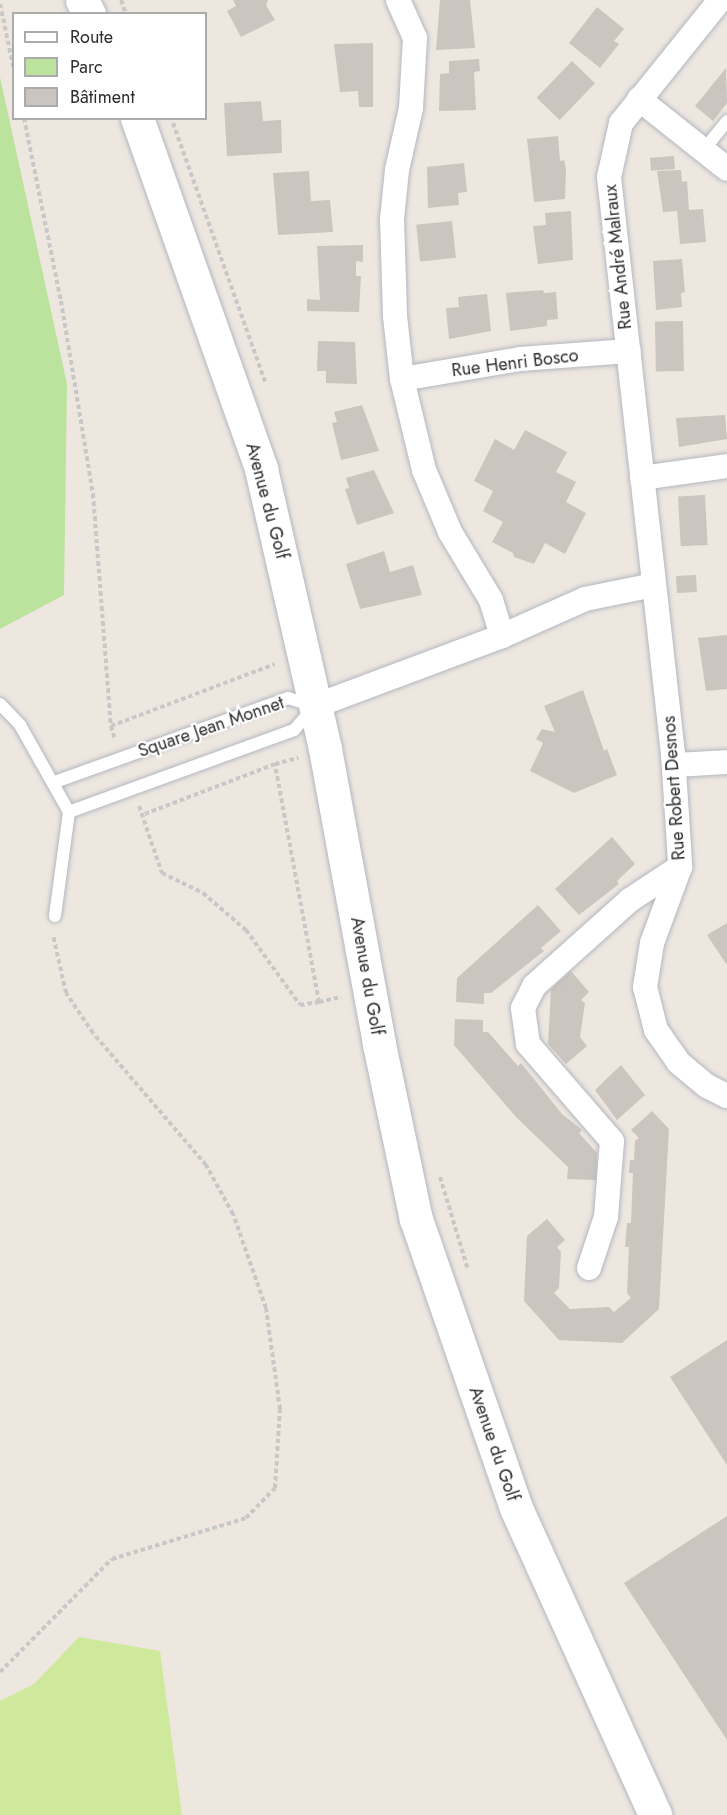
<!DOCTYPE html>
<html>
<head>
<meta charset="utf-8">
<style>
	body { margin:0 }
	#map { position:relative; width:727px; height:1815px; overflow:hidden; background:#eee7e0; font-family:Jost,sans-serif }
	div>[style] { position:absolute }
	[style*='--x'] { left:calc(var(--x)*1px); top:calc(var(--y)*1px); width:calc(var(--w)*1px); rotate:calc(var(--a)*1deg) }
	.green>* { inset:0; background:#bbe39e }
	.pitch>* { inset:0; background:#cee99b }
	.building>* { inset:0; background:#cac5be; transform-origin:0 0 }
	.path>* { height:4px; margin-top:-2px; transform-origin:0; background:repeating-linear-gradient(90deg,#c8c8c8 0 4.5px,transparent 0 7.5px) }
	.roads { filter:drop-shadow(0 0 2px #b3b7c0) drop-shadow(0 0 2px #b3b7c0) }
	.lane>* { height:12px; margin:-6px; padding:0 6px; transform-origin:6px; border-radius:6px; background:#fff }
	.street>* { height:24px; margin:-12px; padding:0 12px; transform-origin:12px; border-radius:12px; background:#fff }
	.secondary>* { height:33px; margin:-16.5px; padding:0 16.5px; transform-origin:16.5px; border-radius:16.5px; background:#fff }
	span { translate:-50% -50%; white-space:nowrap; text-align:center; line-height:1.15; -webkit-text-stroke:4.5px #fff; paint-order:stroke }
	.street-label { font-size:18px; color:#2d2d2d }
	.legend { position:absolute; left:12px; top:12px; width:195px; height:108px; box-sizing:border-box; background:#fff; border:2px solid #ababab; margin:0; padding:8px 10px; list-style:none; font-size:18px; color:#2d2d2d }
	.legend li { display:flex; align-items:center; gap:12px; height:30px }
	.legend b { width:30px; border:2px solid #ababab }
</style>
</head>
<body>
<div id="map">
	<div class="green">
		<div style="clip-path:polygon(0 77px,67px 384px,64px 595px,0 629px)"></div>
	</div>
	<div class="pitch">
		<div style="clip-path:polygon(79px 1637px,160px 1651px,182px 1815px,0 1815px,0 1701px,34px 1684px)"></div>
	</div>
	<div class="building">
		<div style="clip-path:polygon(233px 0,268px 0,266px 5px,275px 20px,241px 37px,227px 11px,236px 6px)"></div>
		<div style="clip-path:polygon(440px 0,470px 0,475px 48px,436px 50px)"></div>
		<div style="clip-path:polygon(597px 7px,624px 29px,614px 41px,619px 44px,600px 68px,569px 43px)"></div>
		<div style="clip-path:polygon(373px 43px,373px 107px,359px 107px,358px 91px,340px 92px,334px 44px)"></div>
		<div style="clip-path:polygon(479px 59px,480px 71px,474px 72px,476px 110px,439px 111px,440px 74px,449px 73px,449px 61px)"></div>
		<div style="left:572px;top:61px;width:32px;height:51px;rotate:44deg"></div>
		<div style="clip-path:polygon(726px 68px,727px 103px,713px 121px,695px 106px)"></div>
		<div style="clip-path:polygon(261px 101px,263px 121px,281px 120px,282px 153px,227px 156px,224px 103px)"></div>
		<div style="clip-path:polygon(558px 136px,560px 161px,564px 160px,566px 169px,565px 199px,534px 202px,527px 139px)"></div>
		<div style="left:674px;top:156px;width:13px;height:24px;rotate:86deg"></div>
		<div style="clip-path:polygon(464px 163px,467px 192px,458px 193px,459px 205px,428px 208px,427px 167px)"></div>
		<div style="clip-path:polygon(681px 170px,682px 182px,687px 181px,689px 210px,703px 209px,706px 242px,680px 244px,677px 211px,663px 212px,657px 171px)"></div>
		<div style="clip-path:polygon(309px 171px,311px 201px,330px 200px,333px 232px,278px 235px,273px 173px)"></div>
		<div style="clip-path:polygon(571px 211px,573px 260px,538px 264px,533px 226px,546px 225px,545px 213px)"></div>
		<div style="left:452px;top:221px;width:37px;height:36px;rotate:84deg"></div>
		<div style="clip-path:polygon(363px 245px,363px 262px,356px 261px,356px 276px,361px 276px,359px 312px,307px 311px,307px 299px,320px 300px,317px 246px)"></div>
		<div style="clip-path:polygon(682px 259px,685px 292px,681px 293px,682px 307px,656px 310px,653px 261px)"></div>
		<div style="clip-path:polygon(543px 290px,544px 293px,556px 292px,558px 319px,547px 320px,547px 326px,510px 331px,506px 293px)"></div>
		<div style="clip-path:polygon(487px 294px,491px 331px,449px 339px,446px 308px,459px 307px,458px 297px)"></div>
		<div style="left:683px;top:321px;width:50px;height:28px;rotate:89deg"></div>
		<div style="clip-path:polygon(318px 341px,355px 342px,357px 384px,326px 383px,326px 371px,317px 371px)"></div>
		<div style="clip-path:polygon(362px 405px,379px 451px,341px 460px,332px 423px,337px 422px,334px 412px)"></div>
		<div style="clip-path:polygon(725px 415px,727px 439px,679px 447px,676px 418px)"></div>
		<div style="clip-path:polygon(525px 430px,567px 452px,556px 472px,576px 482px,566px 502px,586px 513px,565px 554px,545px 543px,534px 564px,514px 557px,513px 553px,492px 542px,503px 522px,483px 511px,493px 491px,474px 481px,495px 439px,514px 450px)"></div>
		<div style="clip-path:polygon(374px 470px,394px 513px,357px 525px,345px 489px,349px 488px,346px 478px)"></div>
		<div style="left:705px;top:495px;width:50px;height:27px;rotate:87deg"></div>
		<div style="clip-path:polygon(384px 551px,390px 572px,413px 565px,422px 595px,360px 609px,346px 564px)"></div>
		<div style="left:696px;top:575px;width:17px;height:20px;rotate:87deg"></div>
		<div style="clip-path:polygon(727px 635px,727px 689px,706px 691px,698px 638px)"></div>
		<div style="clip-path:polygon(583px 690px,604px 751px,607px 749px,617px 775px,574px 793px,530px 771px,543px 743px,536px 739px,542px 729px,555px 732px,544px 706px)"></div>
		<div style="clip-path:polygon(612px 837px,635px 864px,617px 881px,619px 884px,579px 915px,555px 889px)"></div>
		<div style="clip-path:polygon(538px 905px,561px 931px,541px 948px,544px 951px,491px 993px,484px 993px,484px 1004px,456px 1002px,457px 978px)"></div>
		<div style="clip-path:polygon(727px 923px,727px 965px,707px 935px)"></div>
		<div style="clip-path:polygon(571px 971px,589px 992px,581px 1000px,585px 1003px,580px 1037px,587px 1046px,566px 1064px,548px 1044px,551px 989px)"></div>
		<div style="clip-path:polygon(455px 1019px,483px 1020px,483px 1032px,488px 1032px,518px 1066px,521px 1063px,562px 1114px,582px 1130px,579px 1133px,597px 1153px,596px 1180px,567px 1179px,568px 1167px,517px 1118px,454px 1045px)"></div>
		<div style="clip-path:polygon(621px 1065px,645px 1095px,617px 1120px,595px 1090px)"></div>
		<div style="clip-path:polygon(652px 1111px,669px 1129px,659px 1309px,622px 1343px,559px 1340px,524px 1301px,527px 1236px,547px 1219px,565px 1240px,557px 1247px,561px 1252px,559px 1288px,554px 1293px,570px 1309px,609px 1307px,614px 1312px,631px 1298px,627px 1293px,629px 1247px,625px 1247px,627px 1223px,631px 1223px,633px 1173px,629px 1173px,630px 1160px,634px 1160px,635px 1141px,639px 1138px,631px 1130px)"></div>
		<div style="clip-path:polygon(727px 1340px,727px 1465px,670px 1377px)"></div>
		<div style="clip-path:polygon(727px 1516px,727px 1740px,624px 1583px)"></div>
	</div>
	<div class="path">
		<div style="--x:121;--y:0;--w:15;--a:70"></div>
		<div style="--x:0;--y:4;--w:67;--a:78"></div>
		<div style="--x:24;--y:118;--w:187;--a:78.6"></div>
		<div style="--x:61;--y:301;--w:196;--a:80.6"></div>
		<div style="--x:93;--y:494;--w:233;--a:85.6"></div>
		<div style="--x:111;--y:726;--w:15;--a:74"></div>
		<div style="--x:173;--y:123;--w:275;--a:70.4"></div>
		<div style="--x:111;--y:726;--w:175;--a:-20.7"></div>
		<div style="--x:275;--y:764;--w:24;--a:-15"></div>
		<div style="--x:139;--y:806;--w:71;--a:71.1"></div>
		<div style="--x:162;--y:873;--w:46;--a:26"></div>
		<div style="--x:203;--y:893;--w:57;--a:40.7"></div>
		<div style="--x:246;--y:930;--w:92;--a:54.2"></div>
		<div style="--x:300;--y:1005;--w:19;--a:-9"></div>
		<div style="--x:319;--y:1002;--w:242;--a:-100.5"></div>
		<div style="--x:275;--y:764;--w:142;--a:159"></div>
		<div style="--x:319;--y:1002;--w:23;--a:-13"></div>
		<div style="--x:440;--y:1177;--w:97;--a:73.2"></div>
		<div style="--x:0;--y:1672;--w:159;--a:-45.3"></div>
		<div style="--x:112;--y:1559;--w:140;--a:-17"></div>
		<div style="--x:246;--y:1518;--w:42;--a:-46"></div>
		<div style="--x:275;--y:1488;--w:79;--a:-86.4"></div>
		<div style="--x:280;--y:1409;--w:102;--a:-97.9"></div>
		<div style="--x:266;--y:1308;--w:100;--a:-109.3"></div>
		<div style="--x:233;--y:1214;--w:56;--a:-118.9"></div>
		<div style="--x:206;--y:1165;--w:174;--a:-130.6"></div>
		<div style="--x:93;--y:1033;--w:48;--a:-124"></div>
		<div style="--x:66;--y:993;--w:59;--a:-102.6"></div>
	</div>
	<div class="roads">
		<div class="lane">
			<div style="--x:702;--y:152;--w:40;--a:-51"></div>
			<div style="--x:0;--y:704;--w:29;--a:46"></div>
			<div style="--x:20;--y:725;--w:100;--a:60.6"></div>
			<div style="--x:69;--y:812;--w:105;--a:97.7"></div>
			<div style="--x:55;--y:782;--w:248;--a:-19.8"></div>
			<div style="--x:288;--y:698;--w:28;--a:17"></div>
			<div style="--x:315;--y:706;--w:32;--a:131"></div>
			<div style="--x:294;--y:730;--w:239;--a:160"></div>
		</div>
		<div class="street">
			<div style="--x:398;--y:0;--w:42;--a:65.9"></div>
			<div style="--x:415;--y:38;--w:70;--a:93.3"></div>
			<div style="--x:411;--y:108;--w:64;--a:102.7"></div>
			<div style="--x:397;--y:170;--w:49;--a:95.8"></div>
			<div style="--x:392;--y:219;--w:97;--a:88.2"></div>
			<div style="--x:395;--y:316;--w:63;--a:83.7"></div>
			<div style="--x:402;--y:379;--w:94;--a:76.4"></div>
			<div style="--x:424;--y:470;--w:67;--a:67.2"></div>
			<div style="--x:450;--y:532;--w:79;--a:58.9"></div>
			<div style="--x:491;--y:600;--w:38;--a:73"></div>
			<div style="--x:720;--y:0;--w:158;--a:128.8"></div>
			<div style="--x:621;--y:123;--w:55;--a:102.5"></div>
			<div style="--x:609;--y:177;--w:581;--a:83.67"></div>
			<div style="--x:673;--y:754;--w:92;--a:86.3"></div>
			<div style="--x:679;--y:846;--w:21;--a:87"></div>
			<div style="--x:680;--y:867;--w:81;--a:110.2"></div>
			<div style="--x:652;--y:943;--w:45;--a:99"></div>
			<div style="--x:645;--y:987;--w:44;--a:75.7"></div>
			<div style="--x:656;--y:1030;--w:39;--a:55"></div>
			<div style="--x:678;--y:1062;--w:38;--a:40"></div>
			<div style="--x:707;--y:1086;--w:22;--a:27"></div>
			<div style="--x:639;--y:99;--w:112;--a:38.5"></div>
			<div style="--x:402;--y:379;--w:120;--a:-9.6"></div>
			<div style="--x:520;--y:359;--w:109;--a:-4.2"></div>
			<div style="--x:642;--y:478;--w:86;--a:-8"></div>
			<div style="--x:315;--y:706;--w:200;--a:-20.5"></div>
			<div style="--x:502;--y:636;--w:91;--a:-24"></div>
			<div style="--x:585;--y:599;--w:70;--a:-11.5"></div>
			<div style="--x:674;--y:765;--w:53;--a:-3.2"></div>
			<div style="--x:589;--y:1268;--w:54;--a:-71.6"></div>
			<div style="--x:606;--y:1217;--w:76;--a:-85.5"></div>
			<div style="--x:612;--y:1141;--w:128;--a:-130.9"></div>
			<div style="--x:528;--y:1044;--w:36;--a:-98"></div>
			<div style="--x:523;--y:1008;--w:25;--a:-63"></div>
			<div style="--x:534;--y:986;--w:129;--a:-41.9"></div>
			<div style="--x:630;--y:900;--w:60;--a:-33.4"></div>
		</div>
		<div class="secondary">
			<div style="--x:82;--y:0;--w:16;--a:63"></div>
			<div style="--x:137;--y:118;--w:372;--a:70.5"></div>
			<div style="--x:261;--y:469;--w:287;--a:77.1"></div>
			<div style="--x:325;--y:749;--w:300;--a:79.6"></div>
			<div style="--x:379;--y:1044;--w:179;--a:78.1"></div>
			<div style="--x:416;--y:1219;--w:306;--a:70.9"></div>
			<div style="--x:516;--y:1508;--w:337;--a:65.6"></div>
		</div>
	</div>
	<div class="street-label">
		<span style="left:618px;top:257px;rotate:-96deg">Rue André Malraux</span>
		<span style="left:515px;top:363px;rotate:-7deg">Rue Henri Bosco</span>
		<span style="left:267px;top:501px;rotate:75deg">Avenue du Golf</span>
		<span style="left:211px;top:727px;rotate:-19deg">Square Jean Monnet</span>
		<span style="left:674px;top:788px;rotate:-94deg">Rue Robert Desnos</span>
		<span style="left:367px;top:976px;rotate:80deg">Avenue du Golf</span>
		<span style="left:494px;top:1444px;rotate:71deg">Avenue du Golf</span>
	</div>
	<ul class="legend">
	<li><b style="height:8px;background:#fff"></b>Route</li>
	<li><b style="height:16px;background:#bbe39e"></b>Parc</li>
	<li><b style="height:16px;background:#cac5be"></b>Bâtiment</li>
	</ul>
</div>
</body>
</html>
